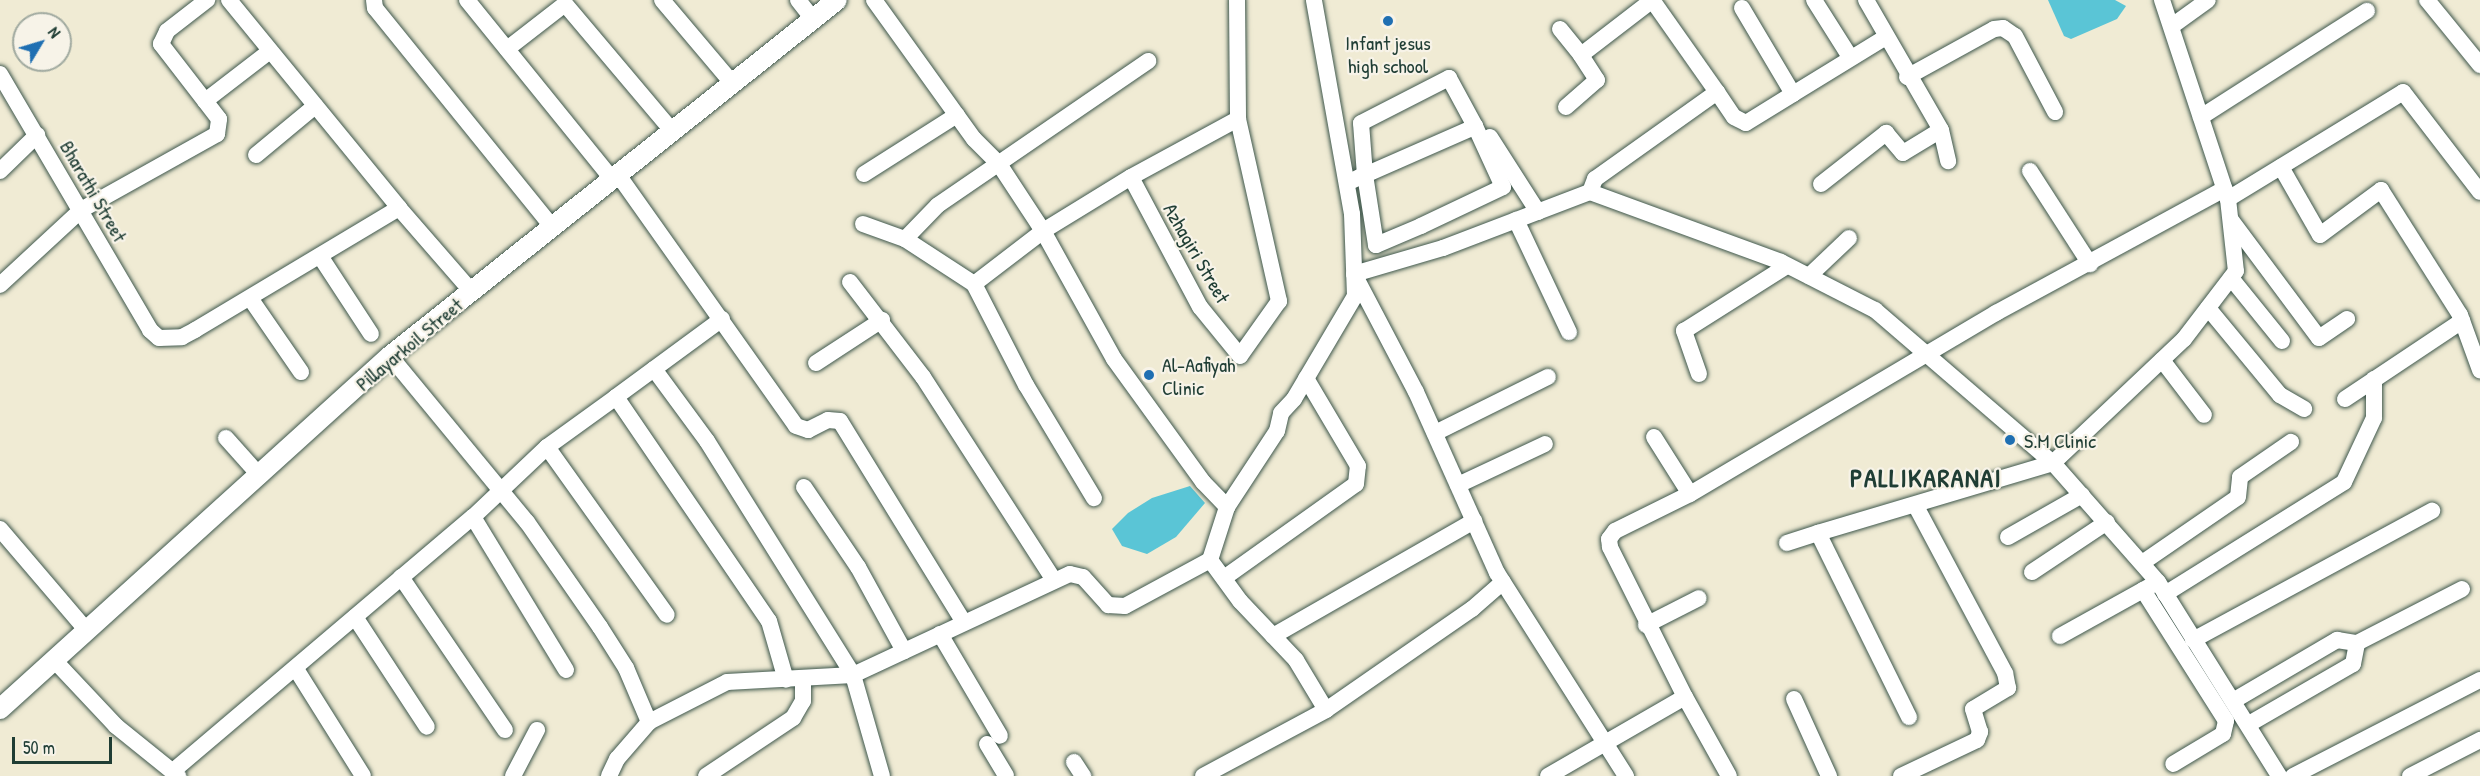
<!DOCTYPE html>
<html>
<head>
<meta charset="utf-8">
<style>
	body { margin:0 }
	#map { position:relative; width:2480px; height:776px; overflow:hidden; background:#f0ebd4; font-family:"Patrick Hand",sans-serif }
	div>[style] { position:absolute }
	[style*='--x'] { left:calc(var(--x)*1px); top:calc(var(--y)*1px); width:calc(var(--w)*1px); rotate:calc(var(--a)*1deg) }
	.water>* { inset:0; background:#5ac5d6 }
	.roads { filter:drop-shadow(0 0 2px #3e574c) drop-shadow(0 0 2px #3e574c) }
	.minor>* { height:16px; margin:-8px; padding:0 8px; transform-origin:8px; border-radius:8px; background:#fff }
	.tertiary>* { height:20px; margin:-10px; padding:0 10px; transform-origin:10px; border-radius:10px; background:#fff }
	.dots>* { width:16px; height:16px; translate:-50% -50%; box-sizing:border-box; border:3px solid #f7f3e8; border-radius:50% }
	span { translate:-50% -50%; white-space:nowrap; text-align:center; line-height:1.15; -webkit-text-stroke:4.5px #f7f3e8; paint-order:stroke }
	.poi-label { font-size:20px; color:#1f3d34 }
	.left { translate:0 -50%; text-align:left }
	.street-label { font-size:20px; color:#1f3d34 }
	.district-label { font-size:26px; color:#1f3d34; font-weight:700; letter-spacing:1.5px }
	.north { position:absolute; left:12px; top:12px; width:60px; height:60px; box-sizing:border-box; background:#f7f3e8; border:2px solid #a1aaa0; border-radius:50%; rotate:52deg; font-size:16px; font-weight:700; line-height:24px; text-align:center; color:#1f3d34 }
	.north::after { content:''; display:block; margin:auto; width:21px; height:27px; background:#1f6fb2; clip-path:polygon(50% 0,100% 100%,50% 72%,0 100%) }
	.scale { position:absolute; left:12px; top:737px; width:100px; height:27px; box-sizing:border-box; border:3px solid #1f3d34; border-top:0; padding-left:8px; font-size:18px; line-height:21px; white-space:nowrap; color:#1f3d34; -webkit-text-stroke:4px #f7f3e8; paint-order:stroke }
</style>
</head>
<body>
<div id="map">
	<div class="water">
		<div style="clip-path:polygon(2048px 0,2115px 0,2126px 6px,2117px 19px,2071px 39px,2064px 36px)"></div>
		<div style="clip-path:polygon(1190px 486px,1205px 503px,1176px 537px,1147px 554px,1122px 546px,1112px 529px,1128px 513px,1152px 498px)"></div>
	</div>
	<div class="roads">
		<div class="minor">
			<div style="--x:229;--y:0;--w:269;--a:50.7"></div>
			<div style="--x:374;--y:0;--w:8;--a:83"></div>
			<div style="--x:375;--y:8;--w:283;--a:51"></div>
			<div style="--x:467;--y:0;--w:232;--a:51"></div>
			<div style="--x:662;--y:0;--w:110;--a:49.8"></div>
			<div style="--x:798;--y:0;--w:24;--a:52"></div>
			<div style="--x:874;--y:0;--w:171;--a:54.3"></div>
			<div style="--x:974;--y:139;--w:35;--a:45"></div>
			<div style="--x:999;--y:164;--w:80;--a:56.7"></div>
			<div style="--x:1043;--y:231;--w:146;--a:61"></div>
			<div style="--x:1114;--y:359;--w:152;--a:54.1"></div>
			<div style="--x:1203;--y:482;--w:35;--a:46"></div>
			<div style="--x:1237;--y:0;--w:119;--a:89.5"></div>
			<div style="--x:1238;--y:119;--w:187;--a:77.3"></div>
			<div style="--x:1279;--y:301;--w:67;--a:125.3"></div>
			<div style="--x:1240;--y:356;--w:63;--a:-129.2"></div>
			<div style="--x:1200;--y:307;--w:147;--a:-118"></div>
			<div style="--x:1131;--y:177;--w:122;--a:-28.5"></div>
			<div style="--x:1814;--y:0;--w:67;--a:57.7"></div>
			<div style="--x:1866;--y:0;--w:150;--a:60"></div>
			<div style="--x:1941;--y:130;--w:32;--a:77"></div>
			<div style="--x:2162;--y:0;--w:210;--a:71.7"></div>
			<div style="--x:2228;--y:199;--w:72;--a:83.7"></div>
			<div style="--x:2236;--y:271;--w:86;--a:127.4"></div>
			<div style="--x:2184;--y:339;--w:180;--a:136.6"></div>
			<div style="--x:2053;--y:463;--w:159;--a:48.6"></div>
			<div style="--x:2158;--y:582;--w:229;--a:58"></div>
			<div style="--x:2427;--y:0;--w:84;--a:50.8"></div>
			<div style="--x:1742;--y:8;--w:100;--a:59.3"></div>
			<div style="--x:1793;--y:94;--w:109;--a:-31.5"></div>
			<div style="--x:2172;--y:26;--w:44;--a:-35.8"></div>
			<div style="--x:1560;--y:29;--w:33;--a:51"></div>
			<div style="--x:1581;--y:55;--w:88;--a:-37.6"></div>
			<div style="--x:507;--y:49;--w:73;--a:-37.8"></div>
			<div style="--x:565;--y:4;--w:167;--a:49.8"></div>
			<div style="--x:0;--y:74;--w:297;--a:59.6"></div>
			<div style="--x:150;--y:330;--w:12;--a:42"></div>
			<div style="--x:159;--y:338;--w:23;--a:-2"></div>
			<div style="--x:182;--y:337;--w:15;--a:-28"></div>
			<div style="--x:195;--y:330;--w:238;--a:-30.9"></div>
			<div style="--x:399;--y:208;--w:111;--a:49"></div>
			<div style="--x:1907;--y:77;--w:99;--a:-28.9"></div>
			<div style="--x:1994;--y:29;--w:9;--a:-6"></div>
			<div style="--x:2003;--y:28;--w:14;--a:34"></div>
			<div style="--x:2015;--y:36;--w:86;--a:62.2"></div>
			<div style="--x:1717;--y:92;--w:30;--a:56"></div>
			<div style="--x:1734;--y:117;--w:13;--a:27"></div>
			<div style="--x:1746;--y:123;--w:55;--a:-31.7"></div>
			<div style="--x:205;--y:101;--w:82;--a:-37.6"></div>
			<div style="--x:1566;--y:107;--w:41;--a:-41.1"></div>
			<div style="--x:1597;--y:80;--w:30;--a:-123"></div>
			<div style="--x:2201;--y:117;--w:197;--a:-32.6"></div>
			<div style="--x:1490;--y:137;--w:89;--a:57.4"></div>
			<div style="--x:256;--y:155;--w:77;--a:-39.7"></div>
			<div style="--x:2281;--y:167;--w:78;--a:60.2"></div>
			<div style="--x:2320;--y:235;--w:76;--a:-36.4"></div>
			<div style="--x:2381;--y:190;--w:148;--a:57.7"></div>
			<div style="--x:2460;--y:315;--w:59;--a:70"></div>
			<div style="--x:0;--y:171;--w:52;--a:-44.2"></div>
			<div style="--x:2030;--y:171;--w:111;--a:57.2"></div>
			<div style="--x:864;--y:174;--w:110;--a:-32.4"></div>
			<div style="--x:619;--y:176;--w:306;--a:54.7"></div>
			<div style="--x:796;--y:426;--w:13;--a:18"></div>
			<div style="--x:808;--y:430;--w:22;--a:-27"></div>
			<div style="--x:828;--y:420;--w:12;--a:5"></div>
			<div style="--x:840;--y:421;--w:235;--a:58.4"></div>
			<div style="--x:1347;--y:183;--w:14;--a:-25"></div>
			<div style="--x:1360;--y:177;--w:5;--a:-22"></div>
			<div style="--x:1365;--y:175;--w:115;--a:-23.7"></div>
			<div style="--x:1470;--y:129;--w:6;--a:-31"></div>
			<div style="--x:1475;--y:126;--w:67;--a:65.3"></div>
			<div style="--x:1503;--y:187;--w:91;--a:154.6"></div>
			<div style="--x:1421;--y:226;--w:49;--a:157.1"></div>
			<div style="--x:1376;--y:245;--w:71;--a:-98.9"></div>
			<div style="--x:1365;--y:175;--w:52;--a:-94.4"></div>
			<div style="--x:1361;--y:123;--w:99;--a:-27.1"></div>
			<div style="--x:1449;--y:78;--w:55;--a:61.6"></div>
			<div style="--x:1821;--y:184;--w:83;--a:-38.1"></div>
			<div style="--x:1886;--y:133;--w:26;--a:50"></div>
			<div style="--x:1903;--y:153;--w:44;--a:-31.2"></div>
			<div style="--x:1590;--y:192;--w:14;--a:-69"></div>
			<div style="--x:1595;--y:179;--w:150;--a:-35.5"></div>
			<div style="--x:1717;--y:92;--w:113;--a:-125.2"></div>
			<div style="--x:2228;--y:199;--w:205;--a:-31.4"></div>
			<div style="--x:2403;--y:92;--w:126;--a:52.4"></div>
			<div style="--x:1516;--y:220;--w:124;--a:64.7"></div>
			<div style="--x:2231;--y:220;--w:147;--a:53.3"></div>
			<div style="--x:2319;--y:338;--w:34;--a:-34"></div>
			<div style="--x:863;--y:224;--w:45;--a:19.7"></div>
			<div style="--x:905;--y:239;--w:47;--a:-45.9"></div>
			<div style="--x:938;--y:205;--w:255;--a:-34.4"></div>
			<div style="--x:905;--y:239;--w:82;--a:33.1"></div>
			<div style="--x:974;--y:284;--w:114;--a:62.8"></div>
			<div style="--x:1026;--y:385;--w:132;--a:59"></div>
			<div style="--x:320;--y:256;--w:93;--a:56.8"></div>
			<div style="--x:1809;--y:276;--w:55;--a:-43.5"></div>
			<div style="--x:2231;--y:278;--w:81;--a:51"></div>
			<div style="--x:850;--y:282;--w:120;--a:52.5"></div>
			<div style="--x:923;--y:377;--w:242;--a:57.2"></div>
			<div style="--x:974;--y:284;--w:87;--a:-37.5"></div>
			<div style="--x:1043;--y:231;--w:103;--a:-31.5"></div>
			<div style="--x:0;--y:285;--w:110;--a:-42.8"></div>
			<div style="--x:81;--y:210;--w:156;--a:-29.2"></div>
			<div style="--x:217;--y:134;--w:15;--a:-82"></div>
			<div style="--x:219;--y:119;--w:95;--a:-127.7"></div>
			<div style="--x:161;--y:44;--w:14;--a:-65"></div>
			<div style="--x:167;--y:31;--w:51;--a:-37.8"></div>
			<div style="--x:250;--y:298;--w:90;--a:55.4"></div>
			<div style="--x:2208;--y:308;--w:113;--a:50.4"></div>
			<div style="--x:2280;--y:395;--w:28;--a:30"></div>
			<div style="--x:722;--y:319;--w:132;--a:143.7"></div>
			<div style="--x:616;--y:397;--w:271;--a:55.7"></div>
			<div style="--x:769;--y:621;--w:61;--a:73.9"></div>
			<div style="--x:390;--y:356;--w:215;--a:50.5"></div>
			<div style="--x:527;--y:522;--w:128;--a:55.2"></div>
			<div style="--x:600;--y:627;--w:49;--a:57.6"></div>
			<div style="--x:626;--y:668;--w:59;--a:66.9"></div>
			<div style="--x:2162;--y:360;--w:69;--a:52.6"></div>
			<div style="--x:816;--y:363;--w:79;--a:-33.1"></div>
			<div style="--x:654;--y:369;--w:89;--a:53.6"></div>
			<div style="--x:707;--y:441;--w:276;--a:58"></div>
			<div style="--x:853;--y:675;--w:105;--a:74"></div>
			<div style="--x:1699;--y:374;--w:46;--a:-109.2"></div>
			<div style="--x:1684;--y:331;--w:122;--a:-32.3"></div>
			<div style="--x:2345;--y:399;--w:141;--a:-33.7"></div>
			<div style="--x:1435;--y:433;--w:126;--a:-26.4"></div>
			<div style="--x:1654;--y:437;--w:67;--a:57.7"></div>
			<div style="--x:226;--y:438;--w:51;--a:48.2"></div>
			<div style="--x:547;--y:447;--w:206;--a:54.5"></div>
			<div style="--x:1458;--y:485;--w:96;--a:-25.2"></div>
			<div style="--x:804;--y:487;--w:97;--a:56"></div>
			<div style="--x:858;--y:567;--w:96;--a:61.3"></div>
			<div style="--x:473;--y:517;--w:179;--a:58.7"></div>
			<div style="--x:0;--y:529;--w:134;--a:49.5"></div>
			<div style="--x:2008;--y:537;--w:85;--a:-29.6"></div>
			<div style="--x:1787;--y:543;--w:33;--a:-18"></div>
			<div style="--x:2142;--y:563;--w:116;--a:-34.5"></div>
			<div style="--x:2238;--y:497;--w:20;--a:-84"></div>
			<div style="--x:2240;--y:477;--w:62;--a:-34.5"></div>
			<div style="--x:2032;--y:572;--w:90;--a:-33.7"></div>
			<div style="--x:401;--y:577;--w:185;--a:55.8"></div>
			<div style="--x:1224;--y:578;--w:162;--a:-35.5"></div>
			<div style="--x:1356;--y:484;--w:18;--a:-84"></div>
			<div style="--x:1358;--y:466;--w:102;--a:-120.6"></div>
			<div style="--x:2143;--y:590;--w:155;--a:57.6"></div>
			<div style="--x:2226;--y:721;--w:13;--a:103"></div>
			<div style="--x:2223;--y:734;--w:58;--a:149"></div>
			<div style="--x:2165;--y:594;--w:211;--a:-32"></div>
			<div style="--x:2344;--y:482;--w:71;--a:-64.9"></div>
			<div style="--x:2374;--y:418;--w:39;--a:-90"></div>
			<div style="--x:355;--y:617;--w:131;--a:56.8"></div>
			<div style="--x:1646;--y:625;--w:59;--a:-27"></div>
			<div style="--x:940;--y:634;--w:118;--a:59.5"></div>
			<div style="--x:1273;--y:636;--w:232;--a:-29.8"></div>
			<div style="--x:2060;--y:636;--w:105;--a:-29"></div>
			<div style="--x:2193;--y:640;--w:272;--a:-28.4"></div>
			<div style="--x:54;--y:660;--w:91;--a:46.8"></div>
			<div style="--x:116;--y:726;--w:80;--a:38.9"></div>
			<div style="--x:296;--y:669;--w:126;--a:57.9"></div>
			<div style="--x:1685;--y:697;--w:90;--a:60.9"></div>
			<div style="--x:1794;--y:699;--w:85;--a:65.6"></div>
			<div style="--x:2233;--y:701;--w:121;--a:-30.4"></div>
			<div style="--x:2337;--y:640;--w:20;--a:9"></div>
			<div style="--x:1326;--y:710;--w:178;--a:-34.7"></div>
			<div style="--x:1472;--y:609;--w:41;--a:-41.1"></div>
			<div style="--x:1909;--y:717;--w:205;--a:-116.3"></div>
			<div style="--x:1818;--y:533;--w:245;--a:-16.6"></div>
			<div style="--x:2249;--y:724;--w:120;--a:-30"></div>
			<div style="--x:2353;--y:664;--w:21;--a:-79"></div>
			<div style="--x:2357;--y:643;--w:118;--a:-27.2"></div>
			<div style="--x:987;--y:744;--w:37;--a:59"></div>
			<div style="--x:1074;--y:762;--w:17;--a:57"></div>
			<div style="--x:173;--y:771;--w:393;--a:-40.3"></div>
			<div style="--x:473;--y:517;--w:102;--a:-43.4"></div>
			<div style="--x:547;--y:447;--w:85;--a:-35.9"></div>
			<div style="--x:513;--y:776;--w:52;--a:-62.4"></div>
			<div style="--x:609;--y:776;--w:19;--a:-65"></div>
			<div style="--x:617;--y:759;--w:49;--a:-49.1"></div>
			<div style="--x:649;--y:722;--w:88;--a:-27.1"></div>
			<div style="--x:727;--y:682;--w:126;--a:-3.2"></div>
			<div style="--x:853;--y:675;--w:239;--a:-25"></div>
			<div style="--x:1070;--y:574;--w:13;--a:13"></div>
			<div style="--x:1083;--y:577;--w:38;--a:48"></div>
			<div style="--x:1108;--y:605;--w:17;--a:3"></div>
			<div style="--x:1125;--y:606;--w:97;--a:-28.4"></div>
			<div style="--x:1210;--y:560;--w:56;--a:-72.2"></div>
			<div style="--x:1227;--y:507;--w:91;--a:-56.7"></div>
			<div style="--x:1277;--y:431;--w:18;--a:-77"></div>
			<div style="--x:1281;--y:413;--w:19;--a:-47"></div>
			<div style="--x:1294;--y:399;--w:120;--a:-59.4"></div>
			<div style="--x:1355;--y:296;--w:82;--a:-92.1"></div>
			<div style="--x:1352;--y:214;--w:217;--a:-100.1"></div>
			<div style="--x:706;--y:776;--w:105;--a:-33.7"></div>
			<div style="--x:793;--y:718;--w:20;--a:-60"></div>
			<div style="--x:803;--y:701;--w:21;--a:-90"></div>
			<div style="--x:1203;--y:776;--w:140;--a:-28.2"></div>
			<div style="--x:1326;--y:710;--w:58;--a:-121"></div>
			<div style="--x:1296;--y:660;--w:81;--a:-133.5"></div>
			<div style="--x:1240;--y:601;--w:51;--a:-126.2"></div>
			<div style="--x:1548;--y:776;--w:158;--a:-30"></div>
			<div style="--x:1685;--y:697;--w:168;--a:-116.6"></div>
			<div style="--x:1610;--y:547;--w:8;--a:-97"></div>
			<div style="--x:1609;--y:539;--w:10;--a:-53"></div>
			<div style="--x:1615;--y:531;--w:84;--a:-26.3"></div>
			<div style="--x:1690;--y:494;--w:356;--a:-30.6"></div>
			<div style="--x:1996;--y:313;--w:260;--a:-28.5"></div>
			<div style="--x:1626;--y:776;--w:241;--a:-122.4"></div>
			<div style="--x:1497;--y:573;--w:198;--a:-114.1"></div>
			<div style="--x:1416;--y:392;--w:133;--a:-117.7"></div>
			<div style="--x:1354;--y:274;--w:93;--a:-16.3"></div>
			<div style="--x:1443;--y:248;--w:157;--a:-20.9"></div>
			<div style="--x:1590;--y:192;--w:203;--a:20.1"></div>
			<div style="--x:1781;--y:262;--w:106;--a:27.1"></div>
			<div style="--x:1875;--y:310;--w:235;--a:40.7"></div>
			<div style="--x:1901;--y:776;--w:84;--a:-25.3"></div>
			<div style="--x:1977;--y:740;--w:9;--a:-69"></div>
			<div style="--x:1980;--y:732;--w:24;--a:-107"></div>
			<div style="--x:1973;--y:709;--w:41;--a:-31"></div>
			<div style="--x:2008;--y:688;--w:15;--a:-101"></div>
			<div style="--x:2005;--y:673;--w:189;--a:-118.1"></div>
			<div style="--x:2293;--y:776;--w:210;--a:-27.2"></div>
			<div style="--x:2410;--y:776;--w:79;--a:-27.2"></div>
		</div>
		<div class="tertiary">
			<div style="--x:0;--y:709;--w:526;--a:-42.15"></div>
			<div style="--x:390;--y:356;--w:571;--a:-38.53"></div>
		</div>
	</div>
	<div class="dots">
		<div style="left:1388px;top:21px;background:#1f6fb2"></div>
		<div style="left:1149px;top:375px;background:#1f6fb2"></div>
		<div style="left:2010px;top:440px;background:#1f6fb2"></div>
	</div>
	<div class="poi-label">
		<span style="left:1388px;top:54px">Infant jesus<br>high school</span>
		<span class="left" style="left:1162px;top:376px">Al-Aafiyah<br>Clinic</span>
		<span class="left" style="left:2024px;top:440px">S.M Clinic</span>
	</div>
	<div class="street-label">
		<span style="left:94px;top:191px;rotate:60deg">Bharathi Street</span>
		<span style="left:1197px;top:253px;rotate:60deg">Azhagiri Street</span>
		<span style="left:409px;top:344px;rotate:-40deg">Pillayarkoil Street</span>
	</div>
	<div class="district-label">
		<span style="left:1926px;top:478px">PALLIKARANAI</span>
	</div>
	<div class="north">N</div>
	<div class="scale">50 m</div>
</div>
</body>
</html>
